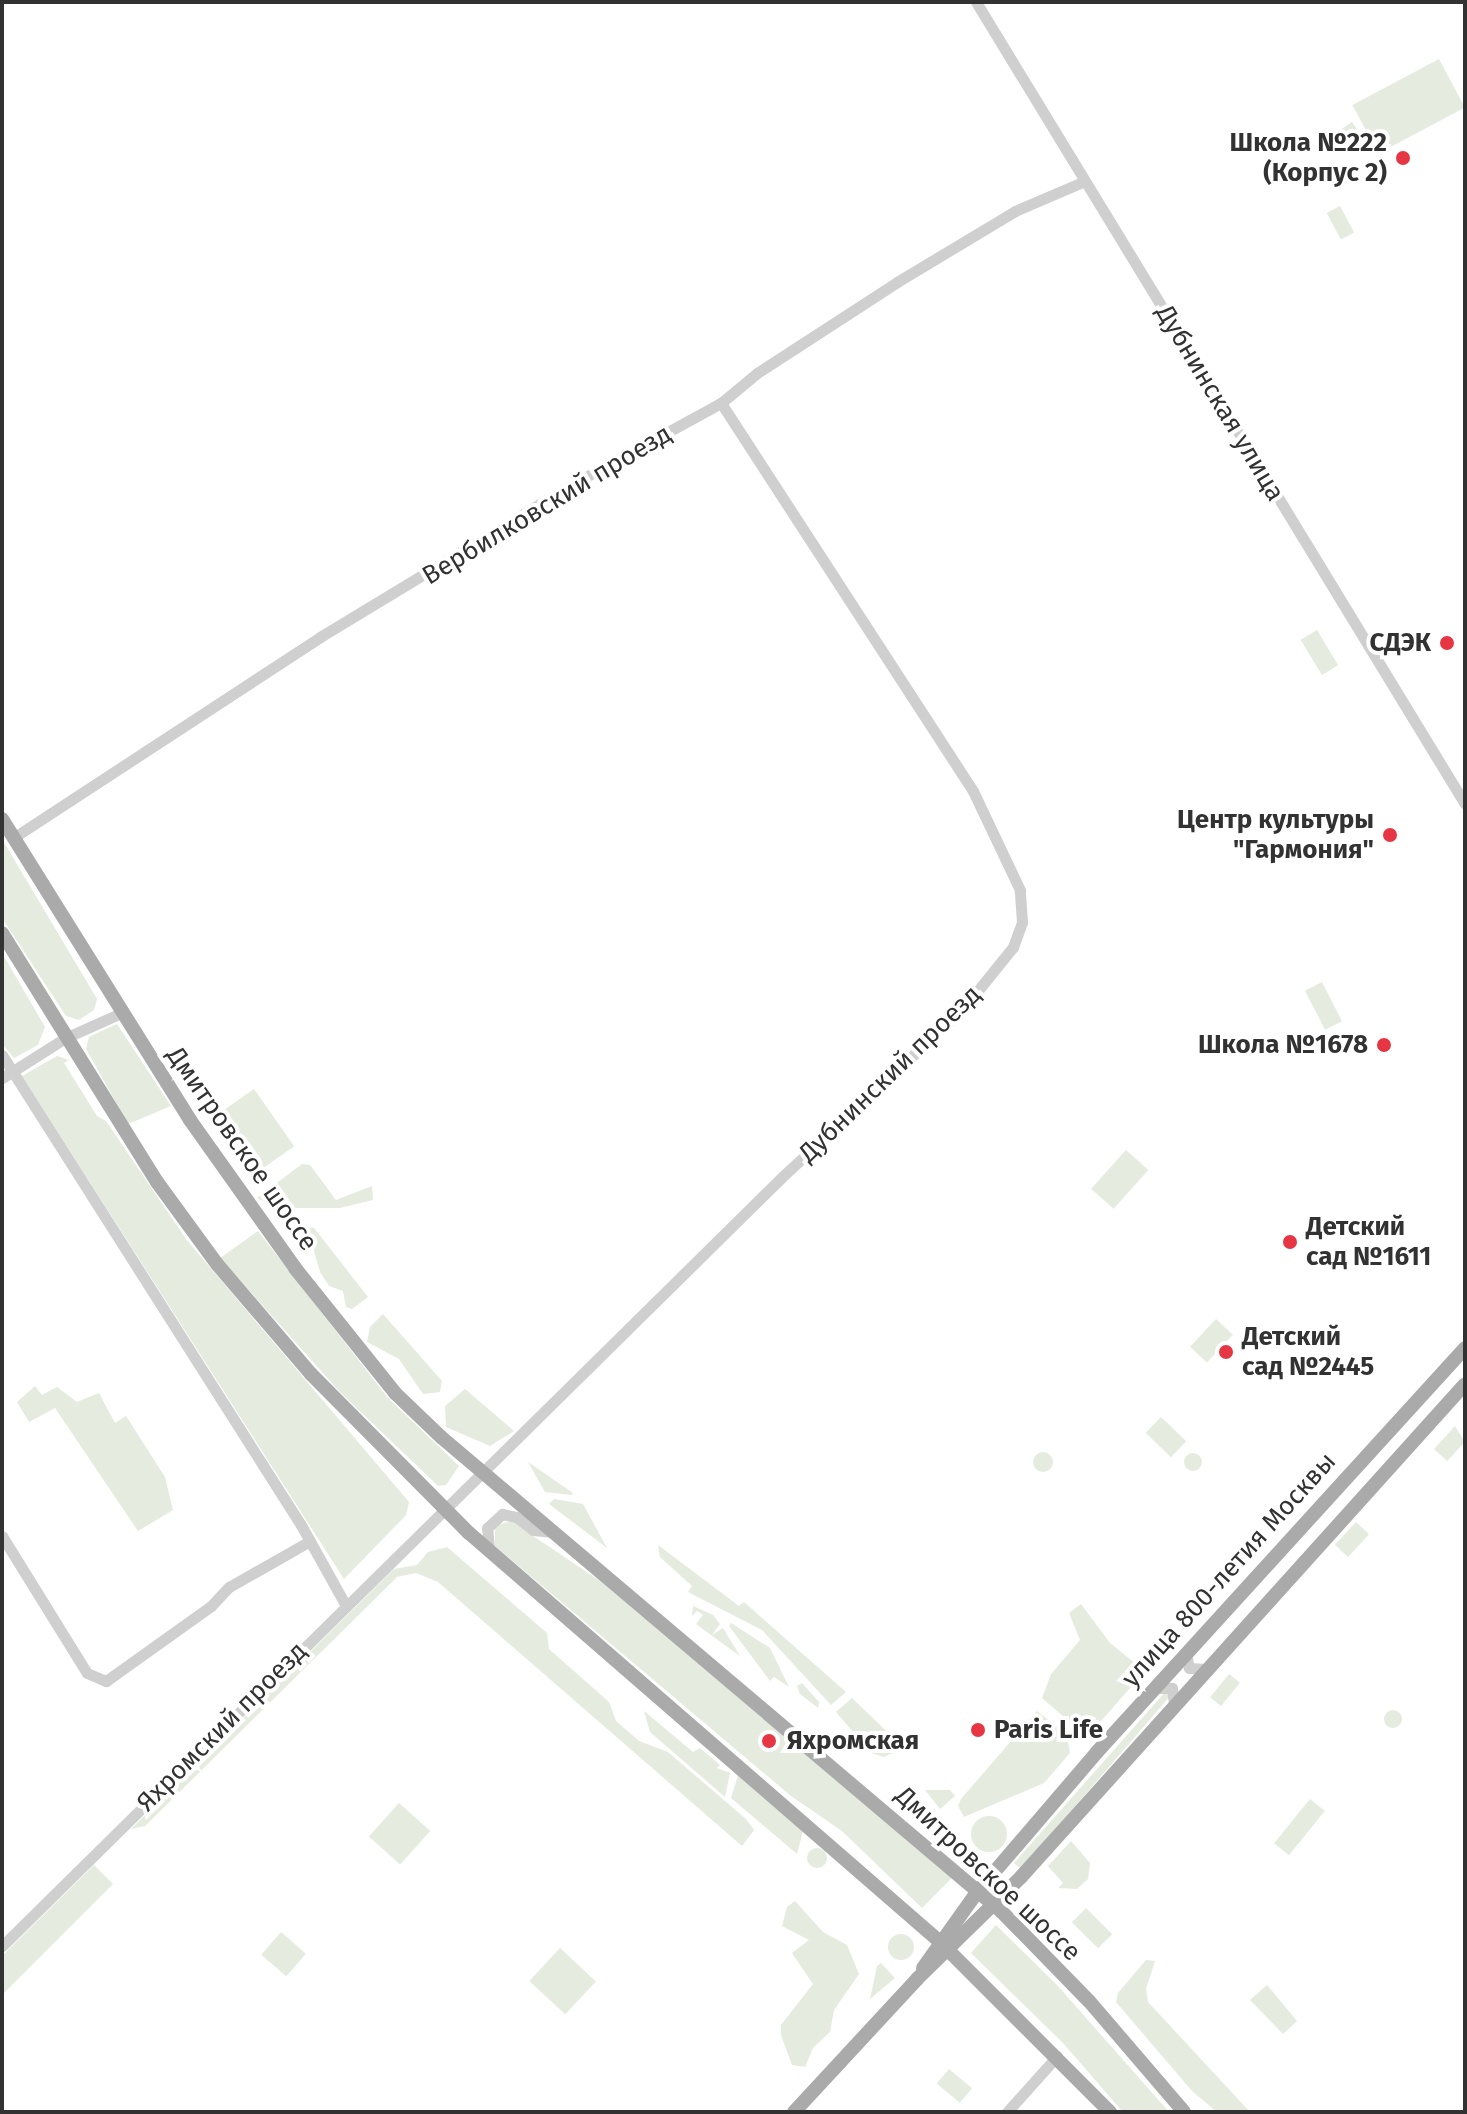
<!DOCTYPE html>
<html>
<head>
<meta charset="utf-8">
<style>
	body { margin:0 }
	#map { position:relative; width:1467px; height:2114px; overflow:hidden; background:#fff; font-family:"Fira Sans",sans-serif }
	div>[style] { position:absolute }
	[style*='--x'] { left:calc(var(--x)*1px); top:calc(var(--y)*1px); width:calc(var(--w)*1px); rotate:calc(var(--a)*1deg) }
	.green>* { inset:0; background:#e5ebde; transform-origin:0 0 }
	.round { border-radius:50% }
	.minor>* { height:11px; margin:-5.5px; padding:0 5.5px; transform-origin:5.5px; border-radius:5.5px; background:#cfcfcf }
	.major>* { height:14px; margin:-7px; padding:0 7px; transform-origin:7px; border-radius:7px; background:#aaa }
	.dots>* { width:22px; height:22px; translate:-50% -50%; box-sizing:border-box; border:4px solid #fff; border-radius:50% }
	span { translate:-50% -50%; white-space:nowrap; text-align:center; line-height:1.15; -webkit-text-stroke:8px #fff; paint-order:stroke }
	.poi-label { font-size:26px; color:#323232; font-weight:700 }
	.right { translate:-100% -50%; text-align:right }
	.left { translate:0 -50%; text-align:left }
	.street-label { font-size:26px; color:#323232 }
	.frame { position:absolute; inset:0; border:4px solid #323232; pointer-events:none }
</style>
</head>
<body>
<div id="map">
	<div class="green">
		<div style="left:1439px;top:59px;width:55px;height:98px;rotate:62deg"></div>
		<div style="left:1352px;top:122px;width:29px;height:13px;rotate:56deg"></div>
		<div style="left:1340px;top:206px;width:30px;height:15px;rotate:62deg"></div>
		<div style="left:1317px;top:630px;width:41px;height:19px;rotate:59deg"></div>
		<div style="clip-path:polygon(2px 839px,97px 999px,94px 1010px,79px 1020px,66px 1016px,2px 918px)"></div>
		<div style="clip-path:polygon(2px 953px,45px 1027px,38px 1045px,14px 1058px,2px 1044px)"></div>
		<div style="left:1322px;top:982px;width:44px;height:19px;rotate:63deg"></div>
		<div style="clip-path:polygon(117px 1024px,171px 1106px,128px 1124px,86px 1049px,89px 1037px)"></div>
		<div style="clip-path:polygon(57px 1056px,69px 1060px,64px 1063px,97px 1116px,106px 1121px,186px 1239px,409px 1502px,406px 1515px,344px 1579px,22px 1076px)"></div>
		<div style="left:254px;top:1089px;width:70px;height:49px;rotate:55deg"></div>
		<div style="left:1126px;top:1150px;width:30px;height:52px;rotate:42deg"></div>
		<div style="clip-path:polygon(302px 1164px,310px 1165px,336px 1200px,372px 1186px,373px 1200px,340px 1208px,277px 1208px,257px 1198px)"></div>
		<div style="clip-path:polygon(314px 1228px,368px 1297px,352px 1309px,346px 1307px,343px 1291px,329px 1286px,320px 1272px,313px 1247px,292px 1238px,294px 1229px)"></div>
		<div style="clip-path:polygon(258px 1231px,388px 1398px,459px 1466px,446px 1485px,438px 1486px,340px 1392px,220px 1258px)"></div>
		<div style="clip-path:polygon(383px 1314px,442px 1381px,440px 1392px,423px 1394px,399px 1359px,367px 1342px,370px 1327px)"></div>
		<div style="left:1216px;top:1319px;width:23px;height:38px;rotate:43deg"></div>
		<div style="clip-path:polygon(35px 1386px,42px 1395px,57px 1387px,77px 1402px,99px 1393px,115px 1423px,126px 1416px,165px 1477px,173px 1510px,138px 1531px,55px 1408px,29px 1422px,17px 1402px)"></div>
		<div style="clip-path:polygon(465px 1389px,514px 1431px,490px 1446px,446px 1427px,445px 1406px)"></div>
		<div style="left:1161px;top:1417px;width:35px;height:22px;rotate:44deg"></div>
		<div style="clip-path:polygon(1455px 1426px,1465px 1442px,1447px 1461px,1434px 1449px)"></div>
		<div class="round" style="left:1033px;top:1452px;width:20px;height:20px"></div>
		<div class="round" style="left:1184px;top:1453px;width:18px;height:18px"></div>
		<div style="clip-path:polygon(528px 1462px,573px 1493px,572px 1495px,545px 1492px)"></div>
		<div style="clip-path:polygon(554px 1499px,583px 1504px,607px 1548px,549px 1504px)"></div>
		<div style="clip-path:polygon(511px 1521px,600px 1581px,952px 1878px,922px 1908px,842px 1831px,791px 1796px,495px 1546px,495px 1526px)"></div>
		<div style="left:1356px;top:1522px;width:18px;height:31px;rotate:43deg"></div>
		<div style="clip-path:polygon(658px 1545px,739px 1606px,744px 1602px,846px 1692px,831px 1705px,762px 1630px,688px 1592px,692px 1586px,660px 1557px)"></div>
		<div style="clip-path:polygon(447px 1547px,547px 1633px,549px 1649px,609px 1702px,616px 1721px,639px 1741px,668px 1752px,746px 1819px,754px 1830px,742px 1846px,438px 1582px,416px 1573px,397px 1577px,145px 1826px,131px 1829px,394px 1569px,417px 1565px,428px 1552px)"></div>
		<div style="clip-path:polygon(1081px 1604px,1110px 1643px,1145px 1671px,1087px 1737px,1042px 1698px,1051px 1674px,1080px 1640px,1069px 1613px)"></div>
		<div style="clip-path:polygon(693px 1606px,713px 1615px,720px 1624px,712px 1635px,723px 1628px,740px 1656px,696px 1624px,703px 1615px,697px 1611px,692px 1616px)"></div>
		<div style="clip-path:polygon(731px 1623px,770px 1648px,789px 1687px,774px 1677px,770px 1681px,729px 1626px)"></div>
		<div style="left:1229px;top:1674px;width:14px;height:30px;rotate:39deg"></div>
		<div style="clip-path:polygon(802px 1683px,819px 1702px,818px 1708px,800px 1694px,797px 1686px)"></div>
		<div style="clip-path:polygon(1166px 1691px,1171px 1695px,1021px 1869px,1014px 1863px)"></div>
		<div style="clip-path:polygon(852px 1698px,904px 1748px,884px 1757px,871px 1753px,836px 1712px)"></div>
		<div class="round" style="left:1384px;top:1710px;width:18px;height:18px"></div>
		<div style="clip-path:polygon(644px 1711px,693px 1752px,700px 1748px,720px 1765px,717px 1768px,730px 1773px,725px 1797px,650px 1732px)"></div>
		<div style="clip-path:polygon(1037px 1711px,1067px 1735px,1070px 1753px,1044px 1783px,964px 1817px,958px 1806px,961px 1799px)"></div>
		<div style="clip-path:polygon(739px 1772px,803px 1831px,797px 1854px,731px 1798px)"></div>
		<div style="clip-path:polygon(925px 1790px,950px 1790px,955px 1796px,940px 1809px)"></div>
		<div style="left:1310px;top:1799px;width:19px;height:57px;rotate:39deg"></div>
		<div style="left:399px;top:1803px;width:42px;height:45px;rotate:42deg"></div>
		<div class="round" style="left:971px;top:1816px;width:36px;height:36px"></div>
		<div style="clip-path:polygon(1071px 1841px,1090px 1863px,1088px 1879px,1077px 1889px,1058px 1888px,1063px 1883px,1048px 1866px)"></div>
		<div class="round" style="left:807px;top:1848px;width:20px;height:20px"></div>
		<div style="clip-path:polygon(94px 1865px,113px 1884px,2px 1995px,2px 1956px)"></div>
		<div style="clip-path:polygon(795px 1901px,823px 1932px,847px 1945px,859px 1974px,834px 2010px,830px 2032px,813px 2048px,805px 2067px,792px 2065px,781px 2035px,781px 2025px,813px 1984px,792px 1953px,809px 1940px,782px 1926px,787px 1907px)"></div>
		<div style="left:1086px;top:1908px;width:37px;height:20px;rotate:45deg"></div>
		<div style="clip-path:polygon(996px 1925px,1058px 1986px,1169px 2112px,1123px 2112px,1063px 2043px,971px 1953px)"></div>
		<div style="left:281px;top:1932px;width:33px;height:30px;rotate:41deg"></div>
		<div class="round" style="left:888px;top:1934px;width:26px;height:26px"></div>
		<div style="left:560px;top:1948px;width:49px;height:45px;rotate:43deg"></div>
		<div style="clip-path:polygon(1146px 1960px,1155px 1961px,1146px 1989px,1148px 2002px,1250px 2112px,1217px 2112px,1192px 2091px,1116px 2002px,1118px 1993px)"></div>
		<div style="clip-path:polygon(881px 1963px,895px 1978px,870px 1999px,877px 1966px)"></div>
		<div style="clip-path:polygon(1267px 1985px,1297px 2021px,1283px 2034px,1250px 2000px)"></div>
		<div style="left:949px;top:2069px;width:30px;height:19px;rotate:40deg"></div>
	</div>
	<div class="minor">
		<div style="--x:976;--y:2;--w:939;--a:58.63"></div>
		<div style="--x:13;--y:838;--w:367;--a:-33.2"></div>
		<div style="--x:320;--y:637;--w:293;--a:-31.2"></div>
		<div style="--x:571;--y:485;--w:171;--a:-28.7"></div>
		<div style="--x:721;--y:403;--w:47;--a:-39.8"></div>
		<div style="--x:757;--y:373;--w:167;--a:-33"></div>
		<div style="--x:897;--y:282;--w:138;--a:-31"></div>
		<div style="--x:1015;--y:211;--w:76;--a:-23.2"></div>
		<div style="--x:2;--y:1055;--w:557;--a:57.54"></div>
		<div style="--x:301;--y:1525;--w:90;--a:60.9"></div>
		<div style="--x:2;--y:1078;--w:75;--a:-32.4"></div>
		<div style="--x:65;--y:1038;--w:59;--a:-24"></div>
		<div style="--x:2;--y:1536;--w:161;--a:58.2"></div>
		<div style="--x:87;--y:1673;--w:21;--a:23"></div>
		<div style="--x:106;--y:1681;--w:129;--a:-35.5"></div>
		<div style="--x:211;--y:1606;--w:26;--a:-47"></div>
		<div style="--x:229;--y:1587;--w:93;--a:-29.6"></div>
		<div style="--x:489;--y:1549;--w:21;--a:-95"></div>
		<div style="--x:487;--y:1528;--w:21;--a:-43"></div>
		<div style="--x:502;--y:1514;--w:14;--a:12"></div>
		<div style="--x:516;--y:1517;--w:21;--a:37"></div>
		<div style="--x:533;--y:1530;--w:20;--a:6"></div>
		<div style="--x:1186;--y:1653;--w:15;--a:79"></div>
		<div style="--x:1189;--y:1668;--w:18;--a:3"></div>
		<div style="--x:1154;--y:1688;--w:18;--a:0"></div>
		<div style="--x:1172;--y:1688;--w:17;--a:83"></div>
		<div style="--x:2;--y:1946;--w:1095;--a:-44.59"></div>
		<div style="--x:782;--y:1177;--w:247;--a:-42.9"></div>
		<div style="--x:963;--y:1009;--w:80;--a:-51.1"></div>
		<div style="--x:1013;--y:947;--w:27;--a:-70"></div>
		<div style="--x:1022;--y:922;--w:32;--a:-94"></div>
		<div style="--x:1020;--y:890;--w:110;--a:-115.4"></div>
		<div style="--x:973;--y:791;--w:463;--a:-123"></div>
		<div style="--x:1007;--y:2112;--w:75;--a:-48.2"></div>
	</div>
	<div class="major">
		<div style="--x:2;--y:819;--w:355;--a:58"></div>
		<div style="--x:190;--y:1120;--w:181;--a:54.6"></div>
		<div style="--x:295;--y:1268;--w:160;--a:51.3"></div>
		<div style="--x:395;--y:1393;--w:64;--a:43.7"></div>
		<div style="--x:441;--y:1437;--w:735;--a:40.25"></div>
		<div style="--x:1002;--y:1912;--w:124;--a:45.7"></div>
		<div style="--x:1089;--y:2001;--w:146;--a:49.4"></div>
		<div style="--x:2;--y:933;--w:293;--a:58.1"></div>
		<div style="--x:157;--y:1182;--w:102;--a:53.8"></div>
		<div style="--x:217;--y:1264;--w:145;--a:49.5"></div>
		<div style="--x:311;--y:1374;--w:224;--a:45.2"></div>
		<div style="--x:469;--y:1533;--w:622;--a:40.96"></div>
		<div style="--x:939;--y:1941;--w:242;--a:45"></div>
		<div style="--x:923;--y:1968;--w:95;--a:-54.5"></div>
		<div style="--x:978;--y:1891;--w:183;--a:-49.4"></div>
		<div style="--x:1097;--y:1752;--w:546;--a:-47.67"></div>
		<div style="--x:794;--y:2112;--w:181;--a:-47.2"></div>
		<div style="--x:917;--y:1979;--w:146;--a:-44.4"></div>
		<div style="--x:1021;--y:1877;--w:663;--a:-47.99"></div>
	</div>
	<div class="dots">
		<div style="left:1403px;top:158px;background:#e73643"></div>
		<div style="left:1447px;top:643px;background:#e73643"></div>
		<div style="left:1390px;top:835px;background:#e73643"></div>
		<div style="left:1384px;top:1045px;background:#e73643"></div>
		<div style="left:1290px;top:1242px;background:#e73643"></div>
		<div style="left:1226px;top:1352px;background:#e73643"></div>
		<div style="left:978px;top:1730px;background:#e73643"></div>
		<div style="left:769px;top:1741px;background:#e73643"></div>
	</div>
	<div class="poi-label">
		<span class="right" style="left:1387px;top:158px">Школа №222<br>(Корпус 2)</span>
		<span class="right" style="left:1431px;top:643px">СДЭК</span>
		<span class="right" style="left:1374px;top:835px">Центр культуры<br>"Гармония"</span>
		<span class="right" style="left:1368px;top:1045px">Школа №1678</span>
		<span class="left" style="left:1306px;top:1242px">Детский<br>сад №1611</span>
		<span class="left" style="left:1242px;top:1352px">Детский<br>сад №2445</span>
		<span class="left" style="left:994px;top:1730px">Paris Life</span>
		<span class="left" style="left:787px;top:1741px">Яхромская</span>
	</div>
	<div class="street-label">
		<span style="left:1220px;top:403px;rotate:59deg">Дубнинская улица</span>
		<span style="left:547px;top:505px;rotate:-31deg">Вербилковский проезд</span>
		<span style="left:890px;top:1074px;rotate:-44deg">Дубнинский проезд</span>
		<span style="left:242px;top:1149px;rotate:55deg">Дмитровское шоссе</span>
		<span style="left:1229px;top:1570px;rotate:-48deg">улица 800-летия Москвы</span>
		<span style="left:222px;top:1727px;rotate:-45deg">Яхромский проезд</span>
		<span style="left:988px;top:1874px;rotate:43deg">Дмитровское шоссе</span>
	</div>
	<div class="frame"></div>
</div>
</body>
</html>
